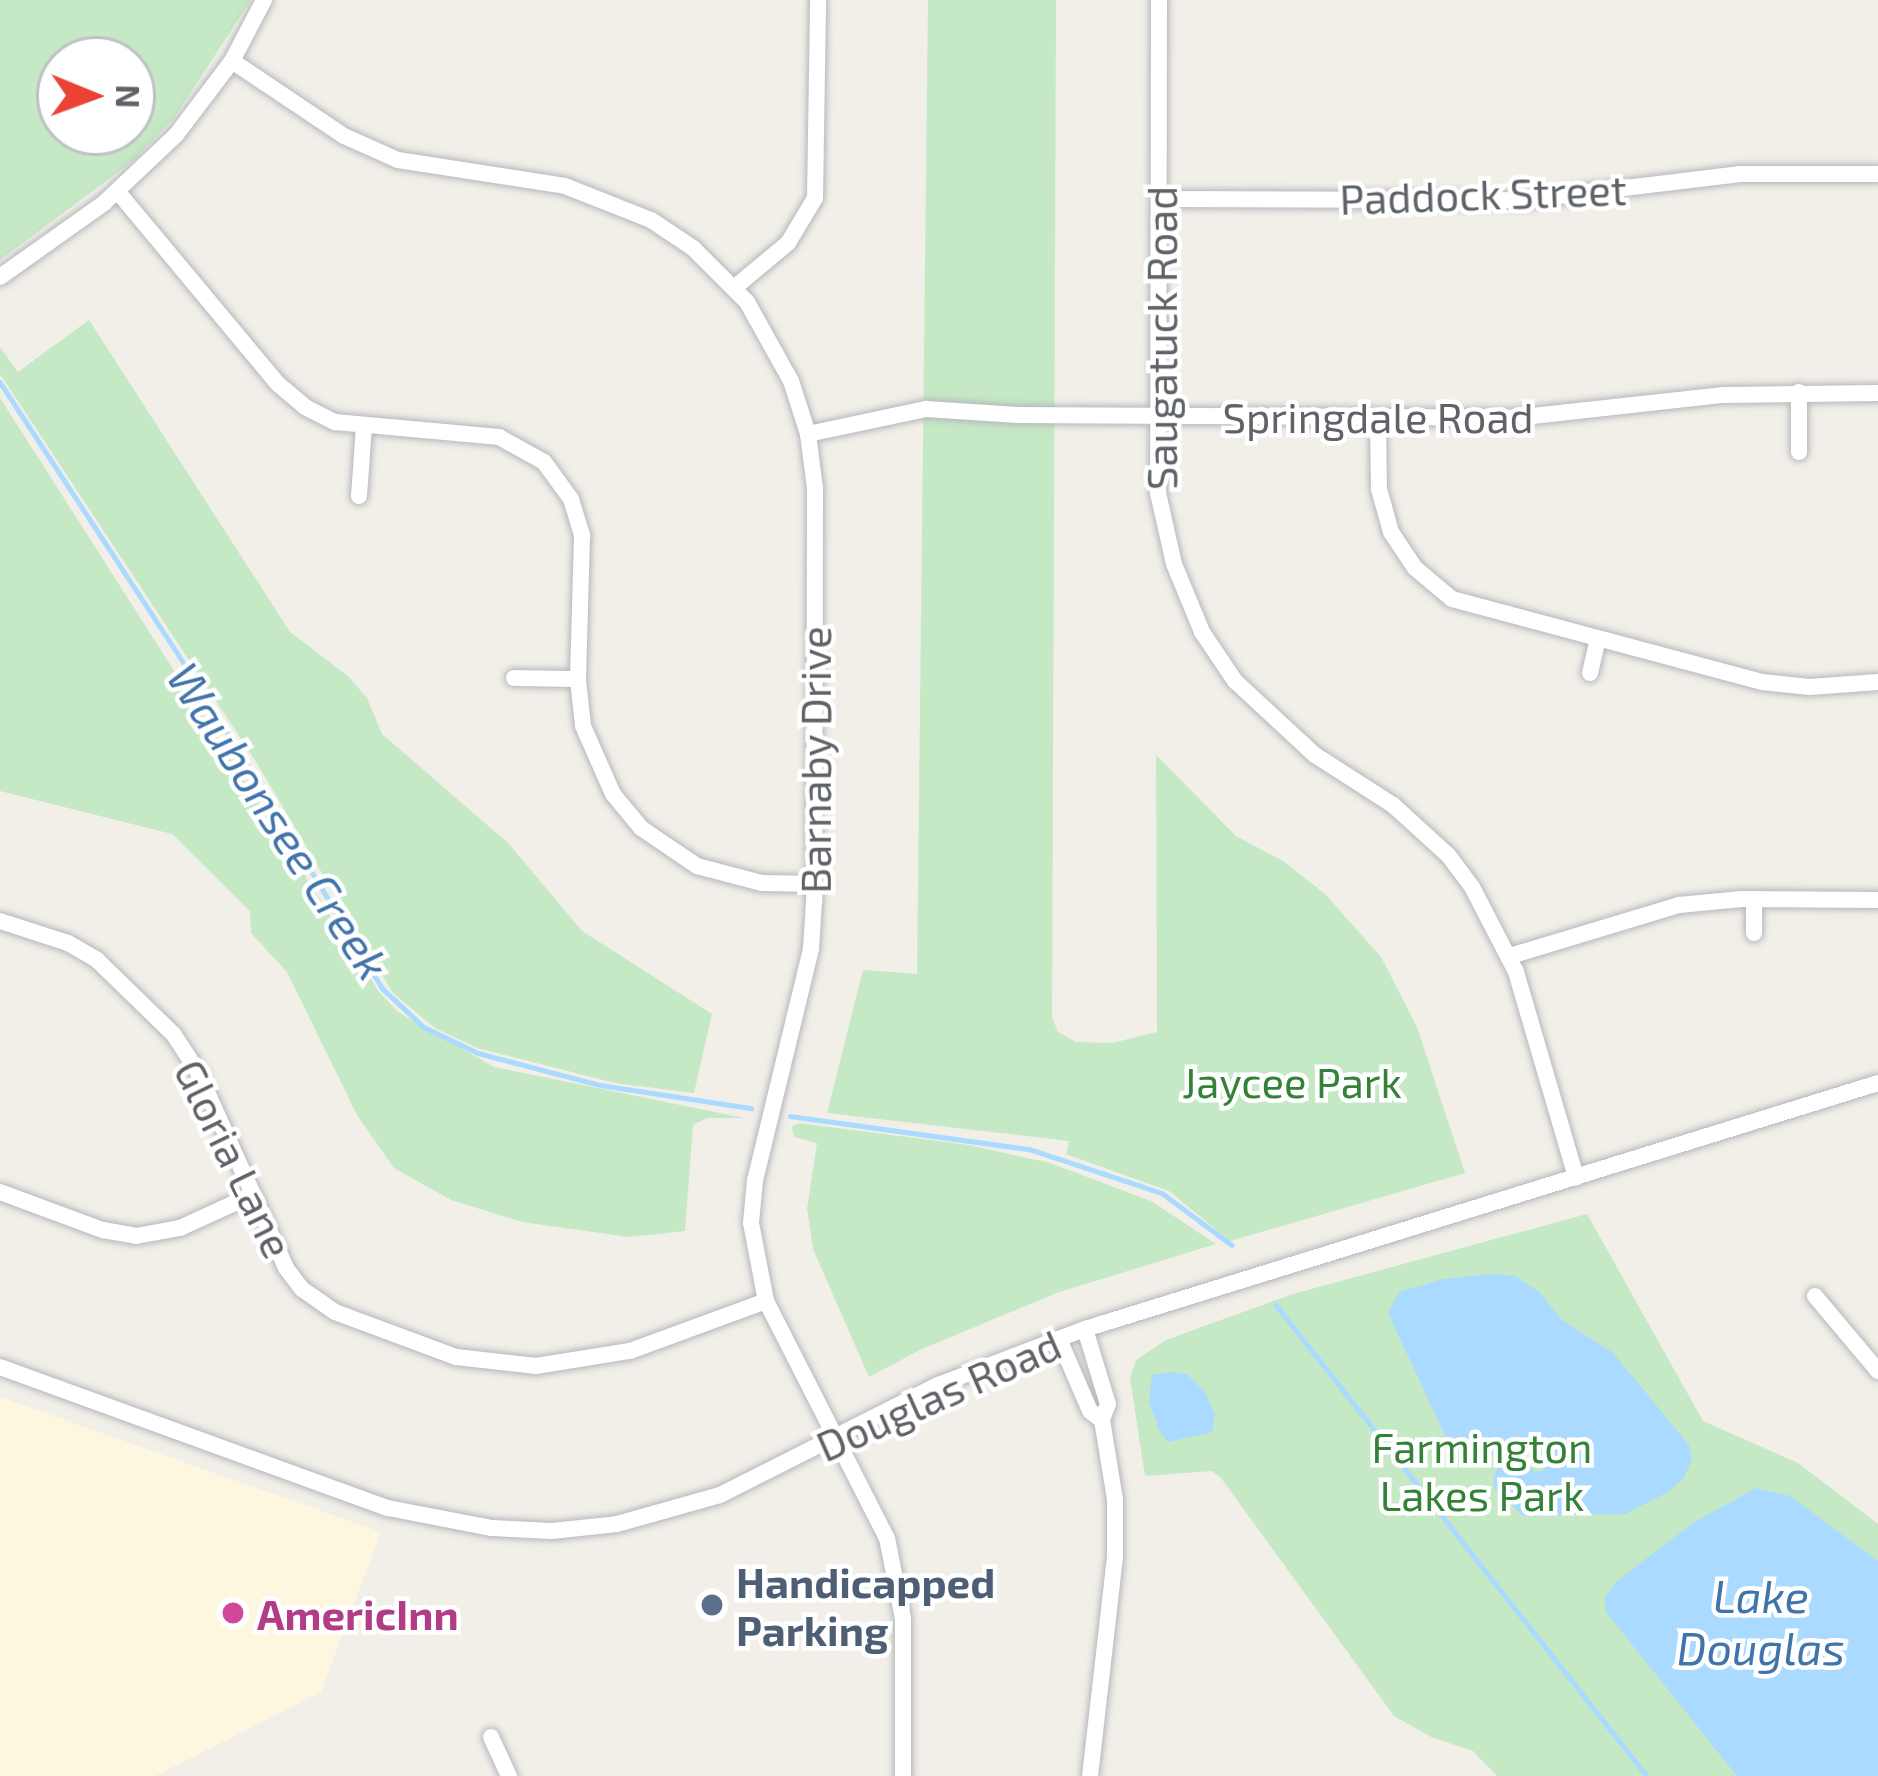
<!DOCTYPE html>
<html>
<head>
<meta charset="utf-8">
<style>
	body { margin:0 }
	#map { position:relative; width:1878px; height:1776px; overflow:hidden; background:#f1efe8; font-family:"Exo 2",sans-serif }
	div>[style] { position:absolute }
	[style*='--x'] { left:calc(var(--x)*1px); top:calc(var(--y)*1px); width:calc(var(--w)*1px); rotate:calc(var(--a)*1deg) }
	.commercial>* { inset:0; background:#fef7e0 }
	.green>* { inset:0; background:#c5e8c5 }
	.water>* { inset:0; background:#aadaff }
	.stream>* { height:4.5px; margin:-2.25px; padding:0 2.25px; transform-origin:2.25px; border-radius:2.25px; background:#aadaff }
	.roads { filter:drop-shadow(0 0 3px #b5b8bc) drop-shadow(0 0 3px #b5b8bc) }
	.minor>* { height:16px; margin:-8px; padding:0 8px; transform-origin:8px; border-radius:8px; background:#fff }
	.dots>* { width:33px; height:33px; translate:-50% -50%; box-sizing:border-box; border:6px solid #fff; border-radius:50% }
	span { translate:-50% -50%; white-space:nowrap; text-align:center; line-height:1.15; -webkit-text-stroke:9px #fff; paint-order:stroke }
	.street-label { font-size:42px; color:#5f6368 }
	.park-label { font-size:42px; color:#348238 }
	.service-label { font-size:42px; color:#4e5e75; font-weight:700 }
	.left { translate:0 -50%; text-align:left }
	.hotel-label { font-size:42px; color:#b23c85; font-weight:700 }
	.water-label { font-size:45px; color:#4174aa; font-style:italic }
	.north { position:absolute; left:36px; top:36px; width:120px; height:120px; box-sizing:border-box; background:#fff; border:3px solid #bfc1c3; border-radius:50%; rotate:91deg; font-size:33px; font-weight:700; line-height:48px; text-align:center; color:#5f6368 }
	.north::after { content:''; display:block; margin:auto; width:42px; height:54px; background:#ea4335; clip-path:polygon(50% 0,100% 100%,50% 72%,0 100%) }
</style>
</head>
<body>
<div id="map">
	<div class="commercial">
		<div style="clip-path:polygon(0 1397px,381px 1532px,321px 1692px,155px 1776px,0 1776px)"></div>
	</div>
	<div class="green">
		<div style="clip-path:polygon(evenodd,0 0,251px 0,174px 118px,134px 160px,0 260px,0 0,60px 60px,132px 60px,132px 132px,60px 132px,60px 60px)"></div>
		<div style="clip-path:polygon(928px 0,1056px 0,1052px 1017px,1058px 1032px,1076px 1042px,1112px 1043px,1157px 1032px,1156px 755px,1236px 836px,1283px 861px,1325px 894px,1381px 957px,1417px 1027px,1465px 1173px,1230px 1241px,1169px 1191px,1066px 1154px,1069px 1141px,827px 1113px,863px 970px,917px 974px)"></div>
		<div style="clip-path:polygon(89px 320px,290px 632px,349px 677px,367px 698px,382px 734px,508px 843px,582px 931px,712px 1014px,694px 1093px,615px 1083px,477px 1048px,435px 1028px,393px 993px,255px 760px,0 374px,0 347px,18px 372px)"></div>
		<div style="clip-path:polygon(0 398px,379px 992px,398px 1012px,494px 1067px,744px 1118px,707px 1118px,693px 1125px,685px 1231px,629px 1237px,522px 1222px,451px 1200px,394px 1168px,357px 1115px,287px 972px,251px 933px,250px 911px,172px 834px,0 791px)"></div>
		<div style="clip-path:polygon(798px 1123px,969px 1145px,1050px 1163px,1151px 1201px,1216px 1244px,1059px 1292px,922px 1349px,869px 1377px,813px 1249px,807px 1209px,817px 1143px,794px 1137px,792px 1127px)"></div>
		<div style="clip-path:polygon(1587px 1214px,1703px 1421px,1798px 1463px,1878px 1524px,1878px 1776px,1497px 1776px,1473px 1751px,1431px 1737px,1394px 1716px,1221px 1478px,1212px 1471px,1145px 1476px,1130px 1378px,1136px 1360px,1166px 1340px,1293px 1294px)"></div>
	</div>
	<div class="water">
		<div style="clip-path:polygon(1490px 1274px,1515px 1276px,1539px 1292px,1562px 1320px,1613px 1353px,1689px 1445px,1692px 1459px,1684px 1478px,1668px 1492px,1625px 1514px,1523px 1516px,1494px 1488px,1494px 1477px,1499px 1465px,1519px 1459px,1535px 1472px,1543px 1471px,1546px 1465px,1539px 1451px,1516px 1442px,1481px 1461px,1451px 1448px,1388px 1313px,1399px 1292px,1443px 1279px)"></div>
		<div style="clip-path:polygon(1169px 1372px,1187px 1374px,1205px 1392px,1215px 1414px,1212px 1432px,1168px 1442px,1160px 1432px,1149px 1402px,1152px 1375px)"></div>
		<div style="clip-path:polygon(1756px 1488px,1790px 1496px,1878px 1561px,1878px 1776px,1737px 1776px,1606px 1612px,1605px 1597px,1616px 1582px,1693px 1523px)"></div>
	</div>
	<div class="stream">
		<div style="--x:0;--y:382;--w:371;--a:56.8"></div>
		<div style="--x:203;--y:692;--w:346;--a:58.8"></div>
		<div style="--x:382;--y:988;--w:57;--a:42.9"></div>
		<div style="--x:424;--y:1027;--w:60;--a:25.7"></div>
		<div style="--x:478;--y:1053;--w:126;--a:14.7"></div>
		<div style="--x:600;--y:1085;--w:153;--a:8.7"></div>
		<div style="--x:790;--y:1116;--w:241;--a:7.9"></div>
		<div style="--x:1029;--y:1149;--w:140;--a:18.3"></div>
		<div style="--x:1162;--y:1193;--w:87;--a:36.6"></div>
		<div style="--x:1276;--y:1305;--w:600;--a:51.77"></div>
	</div>
	<div class="roads">
		<div class="minor">
			<div style="--x:1159;--y:0;--w:493;--a:90.1"></div>
			<div style="--x:1158;--y:493;--w:73;--a:77.3"></div>
			<div style="--x:1174;--y:564;--w:74;--a:67.6"></div>
			<div style="--x:1202;--y:632;--w:59;--a:56"></div>
			<div style="--x:1235;--y:681;--w:109;--a:42.8"></div>
			<div style="--x:1315;--y:755;--w:93;--a:32.7"></div>
			<div style="--x:1393;--y:805;--w:74;--a:42.3"></div>
			<div style="--x:1448;--y:855;--w:40;--a:53"></div>
			<div style="--x:1472;--y:887;--w:96;--a:62.6"></div>
			<div style="--x:1516;--y:972;--w:214;--a:73.7"></div>
			<div style="--x:232;--y:61;--w:135;--a:33.8"></div>
			<div style="--x:344;--y:136;--w:59;--a:24"></div>
			<div style="--x:398;--y:160;--w:169;--a:8.8"></div>
			<div style="--x:565;--y:186;--w:92;--a:21.6"></div>
			<div style="--x:651;--y:220;--w:50;--a:33.7"></div>
			<div style="--x:693;--y:248;--w:76;--a:45"></div>
			<div style="--x:747;--y:302;--w:90;--a:60.9"></div>
			<div style="--x:791;--y:381;--w:56;--a:72.2"></div>
			<div style="--x:808;--y:434;--w:55;--a:82.7"></div>
			<div style="--x:815;--y:489;--w:413;--a:90.1"></div>
			<div style="--x:814;--y:902;--w:47;--a:93.7"></div>
			<div style="--x:811;--y:949;--w:238;--a:103.6"></div>
			<div style="--x:755;--y:1180;--w:43;--a:95.3"></div>
			<div style="--x:751;--y:1223;--w:79;--a:79.1"></div>
			<div style="--x:766;--y:1301;--w:266;--a:63"></div>
			<div style="--x:887;--y:1538;--w:83;--a:78.8"></div>
			<div style="--x:903;--y:1619;--w:157;--a:90"></div>
			<div style="--x:118;--y:192;--w:250;--a:50.2"></div>
			<div style="--x:278;--y:384;--w:35;--a:40"></div>
			<div style="--x:305;--y:407;--w:34;--a:27"></div>
			<div style="--x:335;--y:422;--w:165;--a:5.2"></div>
			<div style="--x:499;--y:437;--w:51;--a:29.1"></div>
			<div style="--x:544;--y:462;--w:46;--a:53.9"></div>
			<div style="--x:571;--y:499;--w:39;--a:73"></div>
			<div style="--x:582;--y:536;--w:143;--a:91.6"></div>
			<div style="--x:578;--y:679;--w:47;--a:83.9"></div>
			<div style="--x:583;--y:726;--w:74;--a:66.2"></div>
			<div style="--x:613;--y:794;--w:44;--a:50.5"></div>
			<div style="--x:641;--y:828;--w:68;--a:34.2"></div>
			<div style="--x:697;--y:866;--w:67;--a:14.7"></div>
			<div style="--x:762;--y:883;--w:52;--a:1.1"></div>
			<div style="--x:1159;--y:199;--w:367;--a:0.2"></div>
			<div style="--x:1526;--y:200;--w:216;--a:-6.9"></div>
			<div style="--x:1740;--y:174;--w:138;--a:0"></div>
			<div style="--x:0;--y:277;--w:128;--a:-35.4"></div>
			<div style="--x:104;--y:203;--w:99;--a:-43.4"></div>
			<div style="--x:176;--y:135;--w:93;--a:-52.9"></div>
			<div style="--x:232;--y:61;--w:69;--a:-62.3"></div>
			<div style="--x:734;--y:288;--w:70;--a:-39.8"></div>
			<div style="--x:788;--y:243;--w:52;--a:-59"></div>
			<div style="--x:815;--y:198;--w:198;--a:-89.1"></div>
			<div style="--x:1378;--y:419;--w:70;--a:89.2"></div>
			<div style="--x:1379;--y:489;--w:45;--a:74.4"></div>
			<div style="--x:1391;--y:532;--w:43;--a:56.3"></div>
			<div style="--x:1415;--y:568;--w:48;--a:40"></div>
			<div style="--x:1452;--y:599;--w:321;--a:15"></div>
			<div style="--x:1762;--y:682;--w:48;--a:5.9"></div>
			<div style="--x:1810;--y:687;--w:68;--a:-4.2"></div>
			<div style="--x:808;--y:434;--w:121;--a:-12"></div>
			<div style="--x:926;--y:409;--w:92;--a:3.7"></div>
			<div style="--x:1018;--y:415;--w:496;--a:0.3"></div>
			<div style="--x:1514;--y:418;--w:211;--a:-6.3"></div>
			<div style="--x:1724;--y:395;--w:154;--a:-0.7"></div>
			<div style="--x:1799;--y:452;--w:60;--a:-90"></div>
			<div style="--x:359;--y:496;--w:70;--a:-85.9"></div>
			<div style="--x:1590;--y:673;--w:32;--a:-77"></div>
			<div style="--x:514;--y:678;--w:64;--a:0.9"></div>
			<div style="--x:0;--y:921;--w:71;--a:17.9"></div>
			<div style="--x:68;--y:943;--w:34;--a:30"></div>
			<div style="--x:97;--y:960;--w:107;--a:44.2"></div>
			<div style="--x:174;--y:1035;--w:44;--a:57"></div>
			<div style="--x:198;--y:1072;--w:215;--a:65.8"></div>
			<div style="--x:286;--y:1268;--w:26;--a:53"></div>
			<div style="--x:302;--y:1289;--w:40;--a:34.9"></div>
			<div style="--x:335;--y:1312;--w:129;--a:20.4"></div>
			<div style="--x:456;--y:1357;--w:81;--a:6.4"></div>
			<div style="--x:536;--y:1366;--w:95;--a:-9.1"></div>
			<div style="--x:630;--y:1351;--w:145;--a:-20.2"></div>
			<div style="--x:1754;--y:933;--w:34;--a:-90"></div>
			<div style="--x:1510;--y:956;--w:177;--a:-16.8"></div>
			<div style="--x:1679;--y:905;--w:63;--a:-5.4"></div>
			<div style="--x:1742;--y:899;--w:136;--a:0.4"></div>
			<div style="--x:0;--y:1192;--w:110;--a:20.3"></div>
			<div style="--x:103;--y:1230;--w:34;--a:10"></div>
			<div style="--x:136;--y:1236;--w:45;--a:-10.3"></div>
			<div style="--x:180;--y:1228;--w:79;--a:-24.6"></div>
			<div style="--x:1815;--y:1296;--w:98;--a:50"></div>
			<div style="--x:1085;--y:1329;--w:78;--a:73"></div>
			<div style="--x:1108;--y:1404;--w:17;--a:111"></div>
			<div style="--x:1102;--y:1420;--w:80;--a:80.7"></div>
			<div style="--x:1115;--y:1499;--w:58;--a:90"></div>
			<div style="--x:1115;--y:1557;--w:220;--a:96.5"></div>
			<div style="--x:1059;--y:1339;--w:78;--a:66.7"></div>
			<div style="--x:1090;--y:1411;--w:15;--a:37"></div>
			<div style="--x:0;--y:1367;--w:413;--a:20"></div>
			<div style="--x:388;--y:1508;--w:106;--a:10.9"></div>
			<div style="--x:492;--y:1528;--w:60;--a:2.9"></div>
			<div style="--x:552;--y:1531;--w:65;--a:-6.1"></div>
			<div style="--x:617;--y:1524;--w:107;--a:-15.7"></div>
			<div style="--x:720;--y:1495;--w:244;--a:-26.8"></div>
			<div style="--x:938;--y:1385;--w:157;--a:-20.9"></div>
			<div style="--x:1085;--y:1329;--w:830;--a:-17.23"></div>
			<div style="--x:491;--y:1737;--w:43;--a:65.2"></div>
		</div>
	</div>
	<div class="dots">
		<div style="left:712px;top:1605px;background:#5c6f8a"></div>
		<div style="left:233px;top:1613px;background:#d1479c"></div>
	</div>
	<div class="street-label">
		<span style="left:1483px;top:193px;rotate:-2deg">Paddock Street</span>
		<span style="left:1160px;top:338px;rotate:-90deg">Saugatuck Road</span>
		<span style="left:1378px;top:416px">Springdale Road</span>
		<span style="left:814px;top:760px;rotate:-90deg">Barnaby Drive</span>
		<span style="left:235px;top:1158px;rotate:64deg">Gloria Lane</span>
		<span style="left:938px;top:1394px;rotate:-24deg">Douglas Road</span>
	</div>
	<div class="park-label">
		<span style="left:1292px;top:1081px">Jaycee Park</span>
		<span style="left:1482px;top:1470px">Farmington<br>Lakes Park</span>
	</div>
	<div class="service-label">
		<span class="left" style="left:736px;top:1605px">Handicapped<br>Parking</span>
	</div>
	<div class="hotel-label">
		<span class="left" style="left:257px;top:1613px">AmericInn</span>
	</div>
	<div class="water-label">
		<span style="left:279px;top:821px;rotate:57deg">Waubonsee Creek</span>
		<span style="left:1761px;top:1622px">Lake<br>Douglas</span>
	</div>
	<div class="north">N</div>
</div>
</body>
</html>
